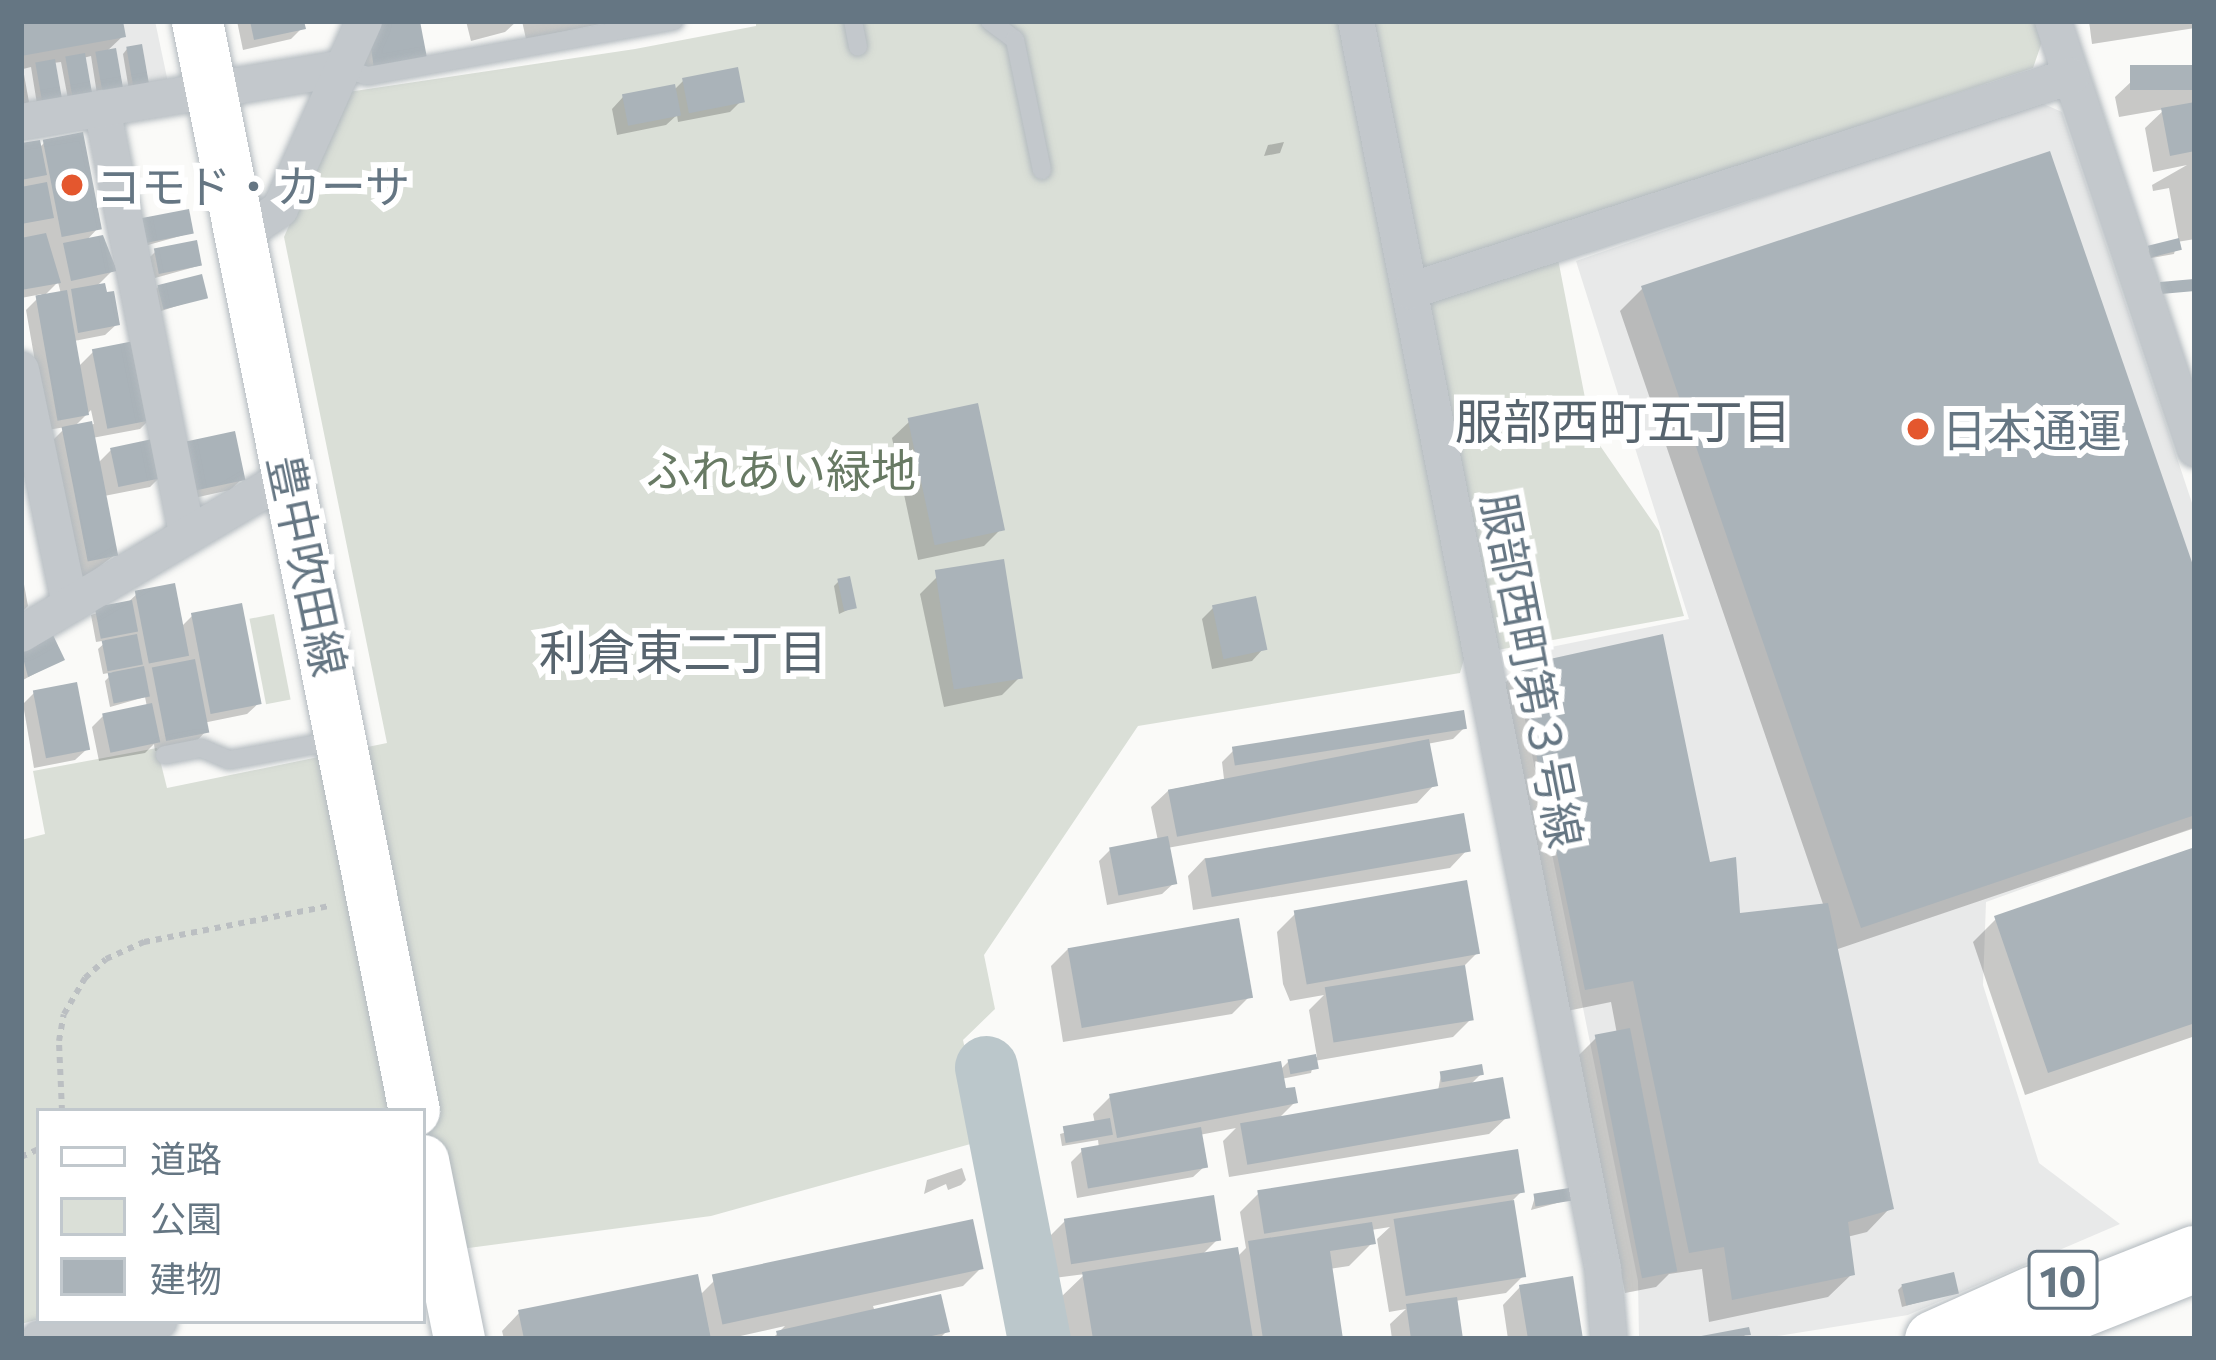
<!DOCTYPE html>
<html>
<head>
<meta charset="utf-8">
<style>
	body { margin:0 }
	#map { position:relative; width:2216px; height:1360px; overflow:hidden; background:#fafaf8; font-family:Commissioner,"Noto Sans JP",sans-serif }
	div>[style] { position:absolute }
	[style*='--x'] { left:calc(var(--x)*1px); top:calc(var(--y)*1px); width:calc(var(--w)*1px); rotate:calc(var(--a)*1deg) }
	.built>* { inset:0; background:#e8e9e9 }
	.green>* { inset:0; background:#dadfd7; transform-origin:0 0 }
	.shadow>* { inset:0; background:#0003 }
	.river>* { height:63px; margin:-31.5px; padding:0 31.5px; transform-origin:31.5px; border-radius:31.5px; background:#bbc7cb }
	.building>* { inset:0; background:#aab3b9; transform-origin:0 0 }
	.path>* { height:6px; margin-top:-3px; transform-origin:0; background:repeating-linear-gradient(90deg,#bbbfc2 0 6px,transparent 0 12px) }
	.roads { filter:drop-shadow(0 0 3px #b3babf) drop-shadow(0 0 3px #b3babf) }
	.lane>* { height:18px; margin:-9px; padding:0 9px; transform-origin:9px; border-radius:9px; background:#c3c8cc }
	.street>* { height:36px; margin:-18px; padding:0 18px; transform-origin:18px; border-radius:18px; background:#c3c8cc }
	.secondary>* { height:51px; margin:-25.5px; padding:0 25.5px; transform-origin:25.5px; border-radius:25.5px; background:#fff }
	.primary>* { height:57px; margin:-28.5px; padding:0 28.5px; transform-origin:28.5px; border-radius:28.5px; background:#fff }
	.highway>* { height:66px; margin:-33px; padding:0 33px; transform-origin:33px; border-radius:33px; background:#fff }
	.dots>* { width:33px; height:33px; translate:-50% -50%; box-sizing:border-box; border:6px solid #fff; border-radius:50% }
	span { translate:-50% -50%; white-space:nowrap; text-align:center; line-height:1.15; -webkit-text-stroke:12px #fff; paint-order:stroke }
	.shield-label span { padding:3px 9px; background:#fff; border:3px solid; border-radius:9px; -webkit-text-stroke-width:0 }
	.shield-label { font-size:42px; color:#657683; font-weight:700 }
	.poi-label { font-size:45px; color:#657683 }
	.left { translate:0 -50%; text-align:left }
	.park-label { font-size:45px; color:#687a64 }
	.street-label { font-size:45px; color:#657683 }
	.neighbourhood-label { font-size:48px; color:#57646e }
	.frame { position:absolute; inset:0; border:24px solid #657683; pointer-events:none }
	.legend { position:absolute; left:36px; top:1108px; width:390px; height:216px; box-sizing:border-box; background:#fff; border:3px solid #c1c8cd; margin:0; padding:15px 21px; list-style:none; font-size:36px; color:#657683 }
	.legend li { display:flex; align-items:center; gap:24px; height:60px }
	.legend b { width:60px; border:3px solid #c1c8cd }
</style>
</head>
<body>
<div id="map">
	<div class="built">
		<div style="clip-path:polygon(21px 21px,155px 21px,169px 87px,21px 110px)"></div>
		<div style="clip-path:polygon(2037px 101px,2062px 112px,2195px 512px,2195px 827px,1986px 902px,1983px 985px,2039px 1163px,2120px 1224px,1908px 1315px,1759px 1339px,1639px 1339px,1638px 1281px,1512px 655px,1689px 619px,1576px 261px)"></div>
	</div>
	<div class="green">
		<div style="clip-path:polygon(756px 21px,2035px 21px,2042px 42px,2033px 68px,1552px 228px,1592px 434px,1659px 531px,1684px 616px,1465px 656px,1460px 673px,1138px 726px,984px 955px,995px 1009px,963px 1040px,985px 1140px,711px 1216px,423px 1254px,423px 1111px,39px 1111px,39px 1319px,21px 1324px,21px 840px,45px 834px,33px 771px,157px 748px,167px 788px,387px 743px,284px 237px,348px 92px,635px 49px,756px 26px)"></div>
		<div style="left:274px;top:614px;width:87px;height:25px;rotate:79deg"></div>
	</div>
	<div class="shadow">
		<div style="clip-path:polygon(21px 21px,120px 21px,123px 36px,105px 53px,120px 86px,97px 94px,91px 56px,83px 58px,89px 92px,68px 99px,61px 62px,53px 63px,59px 96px,37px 104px,31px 67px,23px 69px,29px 102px,21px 107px)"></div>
		<div style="clip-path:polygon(237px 21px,301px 21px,302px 28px,291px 39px,243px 50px)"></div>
		<div style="clip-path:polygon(417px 21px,364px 78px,359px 48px)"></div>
		<div style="clip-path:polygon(466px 21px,517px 21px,505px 32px,471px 41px)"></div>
		<div style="clip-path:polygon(522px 21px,615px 21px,526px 39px)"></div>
		<div style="clip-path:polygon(2089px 21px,2195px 21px,2195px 28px,2092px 44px)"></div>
		<div style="clip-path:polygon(127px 49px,141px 88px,129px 90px,123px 54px)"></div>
		<div style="clip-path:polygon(2195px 68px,2195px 239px,2177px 242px,2174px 254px,2146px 259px,2150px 247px,2179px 242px,2169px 188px,2153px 191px,2152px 185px,2187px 165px,2153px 172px,2145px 128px,2165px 109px,2119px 117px,2115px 97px,2133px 80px)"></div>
		<div style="clip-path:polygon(684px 80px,742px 100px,730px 112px,678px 122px,677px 115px,666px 125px,617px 135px,612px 109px,623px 97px,673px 91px)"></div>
		<div style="clip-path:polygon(1284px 142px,1280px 153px,1264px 156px,1268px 145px)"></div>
		<div style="clip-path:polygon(evenodd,44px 143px,98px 228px,85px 242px,113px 270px,95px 288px,117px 324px,105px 335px,74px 341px,78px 367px,93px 352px,151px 418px,140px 429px,92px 438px,97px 464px,112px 449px,161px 476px,150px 487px,104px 496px,115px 555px,79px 581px,52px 441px,66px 427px,47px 430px,26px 310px,42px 294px,21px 298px,21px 146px,38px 149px,44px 143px,58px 282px,61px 294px,42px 298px,58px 282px,44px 143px,91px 410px,94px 424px,73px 428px,91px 410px)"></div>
		<div style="clip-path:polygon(137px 226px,191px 233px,141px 247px)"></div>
		<div style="clip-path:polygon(155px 252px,198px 266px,155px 278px,150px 257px)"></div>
		<div style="clip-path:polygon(158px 287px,205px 297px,158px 312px,153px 292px)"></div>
		<div style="clip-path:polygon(1643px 288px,2195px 581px,2195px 828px,1835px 950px,1890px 1208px,1867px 1232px,1847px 1237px,1852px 1274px,1828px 1297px,1709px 1322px,1702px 1269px,1669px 1274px,1656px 1287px,1625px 1293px,1579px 1055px,1597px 1037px,1617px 1034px,1611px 1002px,1562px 1012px,1496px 692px,1520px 668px,1708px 866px,1737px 916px,1824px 907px,1620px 311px)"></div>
		<div style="clip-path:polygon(910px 421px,1001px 529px,984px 546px,918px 560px,892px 438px)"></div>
		<div style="clip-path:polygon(176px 455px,242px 479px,230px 490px,185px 500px)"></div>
		<div style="clip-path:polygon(21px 568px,28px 606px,21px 613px)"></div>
		<div style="clip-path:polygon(937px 577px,1020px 677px,1002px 695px,944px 707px,920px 594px)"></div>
		<div style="clip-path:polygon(839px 581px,854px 607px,839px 614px,834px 586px)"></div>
		<div style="clip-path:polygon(137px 594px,180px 628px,193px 615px,259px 703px,247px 714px,203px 723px,205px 732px,194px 744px,155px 751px,154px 744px,145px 753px,99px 761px,92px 727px,104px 715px,147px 707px,145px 697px,110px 707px,105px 681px,114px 672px,103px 674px,98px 649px,108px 640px,96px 642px,91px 615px,126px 604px)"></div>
		<div style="clip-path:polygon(1214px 607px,1263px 649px,1252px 661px,1212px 669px,1202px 619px)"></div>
		<div style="clip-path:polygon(52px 639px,62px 659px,23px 680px,21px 654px)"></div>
		<div style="clip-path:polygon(34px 693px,87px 749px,75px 760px,34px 768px,23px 704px)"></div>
		<div style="clip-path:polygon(1464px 728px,1453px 739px,1427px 744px,1434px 785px,1417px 803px,1167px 848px,1174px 883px,1162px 894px,1107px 905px,1099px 861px,1110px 850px,1158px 841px,1151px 807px,1169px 790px,1224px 779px,1222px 762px,1233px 751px)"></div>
		<div style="clip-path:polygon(1467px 850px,1450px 868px,1193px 910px,1188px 876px,1205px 858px)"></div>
		<div style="clip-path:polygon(2195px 850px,2195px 1036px,2025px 1095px,1973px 942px,1996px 919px)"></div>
		<div style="clip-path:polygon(1295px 914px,1477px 953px,1462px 968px,1471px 1019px,1453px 1037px,1314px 1061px,1311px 1073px,1281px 1079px,1283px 1092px,1295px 1102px,1280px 1117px,1438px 1091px,1441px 1074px,1481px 1074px,1469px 1086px,1507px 1117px,1489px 1134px,1229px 1177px,1223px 1141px,1236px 1128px,1199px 1135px,1205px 1166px,1193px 1177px,1077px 1198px,1071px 1162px,1082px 1151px,1099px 1148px,1098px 1140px,1062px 1146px,1060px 1134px,1095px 1124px,1093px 1114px,1111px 1096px,1279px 1071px,1288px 1062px,1317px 1057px,1309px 1010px,1324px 995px,1290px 1001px,1283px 984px,1277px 932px)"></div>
		<div style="clip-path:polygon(1068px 949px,1249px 997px,1232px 1014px,1063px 1042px,1051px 966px)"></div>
		<div style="clip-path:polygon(962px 1168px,966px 1180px,961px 1185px,948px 1190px,946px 1184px,924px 1194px,927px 1180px)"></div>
		<div style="clip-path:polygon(1522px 1191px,1511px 1202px,1523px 1276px,1506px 1293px,1455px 1301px,1460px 1339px,1392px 1339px,1390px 1324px,1406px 1309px,1389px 1312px,1377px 1239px,1390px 1227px,1371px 1230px,1372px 1243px,1349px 1266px,1329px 1269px,1340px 1339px,1067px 1339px,1060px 1298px,1085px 1274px,1054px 1278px,1048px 1238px,1066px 1220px,1218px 1239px,1201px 1256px,1237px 1257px,1246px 1248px,1240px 1212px,1258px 1194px)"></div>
		<div style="clip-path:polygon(1535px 1197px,1568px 1200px,1531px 1210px)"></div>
		<div style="clip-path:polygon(981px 1268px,963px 1286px,873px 1306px,875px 1312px,947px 1331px,939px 1339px,772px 1339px,785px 1326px,727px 1339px,504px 1339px,502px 1331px,519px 1313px,699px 1296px,714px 1281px)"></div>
		<div style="clip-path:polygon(1903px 1285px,1955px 1292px,1902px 1307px,1898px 1290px)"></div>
		<div style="clip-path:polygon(1520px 1287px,1580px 1339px,1508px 1339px,1503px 1305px)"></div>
		<div style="clip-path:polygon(1747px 1330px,1743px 1339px,1701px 1339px)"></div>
	</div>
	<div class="river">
		<div style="--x:986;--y:1067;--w:277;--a:79"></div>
	</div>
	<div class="building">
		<div style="clip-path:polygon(21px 21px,123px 21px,126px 37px,21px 56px)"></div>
		<div style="clip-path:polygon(250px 21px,304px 21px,306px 29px,254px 40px)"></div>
		<div style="clip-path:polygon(375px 21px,420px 21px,427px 58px,374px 69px,369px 34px)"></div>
		<div style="left:142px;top:44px;width:41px;height:16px;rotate:80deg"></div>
		<div style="left:116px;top:48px;width:40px;height:21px;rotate:80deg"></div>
		<div style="left:85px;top:53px;width:41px;height:20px;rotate:80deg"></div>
		<div style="left:55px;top:59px;width:39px;height:20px;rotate:80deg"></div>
		<div style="left:2195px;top:65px;width:25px;height:65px;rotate:90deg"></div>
		<div style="left:738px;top:67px;width:36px;height:57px;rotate:79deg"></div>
		<div style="left:675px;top:84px;width:32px;height:54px;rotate:79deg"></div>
		<div style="clip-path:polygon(2195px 102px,2195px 151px,2170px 156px,2161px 108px)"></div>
		<div style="left:83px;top:132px;width:99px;height:41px;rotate:79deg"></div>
		<div style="clip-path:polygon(40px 140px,47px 175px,21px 180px,21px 143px)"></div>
		<div style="clip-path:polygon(2050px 151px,2195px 571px,2195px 815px,1861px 928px,1641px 286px)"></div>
		<div style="clip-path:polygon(47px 182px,54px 218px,21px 224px,21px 187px)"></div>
		<div style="left:189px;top:209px;width:25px;height:49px;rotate:79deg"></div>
		<div style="clip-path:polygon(46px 233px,61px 283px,21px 290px,21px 238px)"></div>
		<div style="clip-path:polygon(103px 235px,117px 271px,71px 281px,63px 243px)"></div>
		<div style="left:2179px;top:238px;width:12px;height:32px;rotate:76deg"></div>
		<div style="left:197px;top:240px;width:26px;height:44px;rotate:79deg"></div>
		<div style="left:202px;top:274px;width:25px;height:46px;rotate:76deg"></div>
		<div style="left:2194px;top:279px;width:12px;height:34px;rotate:85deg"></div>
		<div style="clip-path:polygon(105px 283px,107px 292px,114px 291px,120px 325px,78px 333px,71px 289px)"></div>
		<div style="left:67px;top:290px;width:127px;height:32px;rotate:80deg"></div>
		<div style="left:139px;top:340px;width:81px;height:48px;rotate:79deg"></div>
		<div style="left:978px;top:403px;width:130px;height:72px;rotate:78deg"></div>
		<div style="left:92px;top:421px;width:137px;height:31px;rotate:79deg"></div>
		<div style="left:235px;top:431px;width:50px;height:50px;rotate:78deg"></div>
		<div style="left:157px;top:438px;width:40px;height:48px;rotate:78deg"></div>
		<div style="left:1004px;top:559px;width:121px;height:70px;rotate:81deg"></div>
		<div style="left:850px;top:576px;width:33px;height:13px;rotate:78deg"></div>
		<div style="left:175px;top:583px;width:74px;height:41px;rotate:79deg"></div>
		<div style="left:1256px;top:596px;width:55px;height:45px;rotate:78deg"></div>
		<div style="left:132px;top:600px;width:32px;height:38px;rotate:79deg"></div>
		<div style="left:242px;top:603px;width:103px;height:52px;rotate:79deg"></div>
		<div style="left:137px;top:634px;width:31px;height:36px;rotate:79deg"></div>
		<div style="clip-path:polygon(1663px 634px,1710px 862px,1736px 857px,1740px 913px,1828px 903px,1894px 1209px,1848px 1222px,1855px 1275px,1732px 1300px,1724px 1247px,1689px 1253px,1633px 981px,1585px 990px,1518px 666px)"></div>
		<div style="clip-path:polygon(53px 635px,65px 660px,28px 677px,21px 650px)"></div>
		<div style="left:195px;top:659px;width:75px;height:44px;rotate:79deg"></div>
		<div style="left:144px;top:666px;width:31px;height:37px;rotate:79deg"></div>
		<div style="left:77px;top:682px;width:69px;height:45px;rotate:79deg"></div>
		<div style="left:152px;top:703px;width:40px;height:51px;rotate:78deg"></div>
		<div style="left:1464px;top:710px;width:19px;height:235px;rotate:81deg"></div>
		<div style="left:1429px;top:739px;width:48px;height:266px;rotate:79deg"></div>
		<div style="left:1464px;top:813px;width:39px;height:263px;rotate:80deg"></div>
		<div style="left:1168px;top:836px;width:49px;height:60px;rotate:79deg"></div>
		<div style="clip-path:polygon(2195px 847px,2195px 1023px,2048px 1073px,1994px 916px)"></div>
		<div style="left:1467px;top:880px;width:75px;height:176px;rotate:80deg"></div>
		<div style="left:1239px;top:918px;width:81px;height:174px;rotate:80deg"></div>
		<div style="left:1465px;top:965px;width:56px;height:142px;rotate:81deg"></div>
		<div style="left:1630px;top:1028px;width:248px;height:36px;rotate:79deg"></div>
		<div style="left:1316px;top:1054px;width:15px;height:29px;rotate:79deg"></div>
		<div style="clip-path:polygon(1281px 1061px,1286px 1088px,1295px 1087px,1298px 1103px,1117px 1138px,1109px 1094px)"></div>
		<div style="left:1482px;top:1064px;width:11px;height:43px;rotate:80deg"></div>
		<div style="left:1503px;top:1077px;width:42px;height:267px;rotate:80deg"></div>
		<div style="left:1110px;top:1118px;width:17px;height:48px;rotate:80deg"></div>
		<div style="left:1201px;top:1127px;width:41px;height:122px;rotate:80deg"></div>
		<div style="left:1518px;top:1149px;width:44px;height:264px;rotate:81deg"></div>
		<div style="left:1569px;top:1188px;width:13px;height:36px;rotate:81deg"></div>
		<div style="left:1214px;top:1195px;width:46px;height:152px;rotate:81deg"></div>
		<div style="left:1514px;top:1200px;width:78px;height:122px;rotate:81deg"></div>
		<div style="left:973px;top:1219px;width:51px;height:267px;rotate:78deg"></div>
		<div style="clip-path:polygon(1372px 1222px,1376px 1244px,1330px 1251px,1343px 1339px,1263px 1339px,1248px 1241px)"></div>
		<div style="clip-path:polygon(1238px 1247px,1253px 1339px,1093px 1339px,1082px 1272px)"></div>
		<div style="left:1954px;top:1272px;width:22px;height:54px;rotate:77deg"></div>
		<div style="clip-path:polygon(698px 1274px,711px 1339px,524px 1339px,518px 1310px)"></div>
		<div style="clip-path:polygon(1573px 1276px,1583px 1339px,1528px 1339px,1519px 1285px)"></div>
		<div style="clip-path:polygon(941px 1294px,950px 1332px,918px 1339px,778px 1339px,776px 1331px)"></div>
		<div style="clip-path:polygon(1457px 1297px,1463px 1339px,1411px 1339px,1406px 1304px)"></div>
		<div style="clip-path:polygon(1749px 1327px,1751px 1335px,1697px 1339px,1696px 1337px)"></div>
	</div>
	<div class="path">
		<div style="--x:62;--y:1111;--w:70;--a:-92.5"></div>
		<div style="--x:59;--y:1041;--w:27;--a:-80"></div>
		<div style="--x:64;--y:1014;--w:42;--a:-59.7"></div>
		<div style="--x:85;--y:978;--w:28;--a:-42"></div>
		<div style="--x:106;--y:959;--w:42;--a:-24.1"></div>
		<div style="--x:144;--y:942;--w:188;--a:-11"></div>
		<div style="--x:21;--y:1157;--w:20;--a:-24"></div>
	</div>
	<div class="roads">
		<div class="lane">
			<div style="--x:853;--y:21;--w:26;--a:79"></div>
			<div style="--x:990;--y:21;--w:31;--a:37"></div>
			<div style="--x:1015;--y:40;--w:133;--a:78.3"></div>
			<div style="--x:343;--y:68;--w:25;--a:18"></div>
			<div style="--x:367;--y:76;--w:312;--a:-10.2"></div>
			<div style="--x:165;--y:755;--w:37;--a:-11"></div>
			<div style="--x:201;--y:748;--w:30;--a:23"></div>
			<div style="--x:229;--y:760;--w:112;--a:-10.3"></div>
		</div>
		<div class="street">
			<div style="--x:1356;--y:21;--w:1272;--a:78.8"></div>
			<div style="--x:1603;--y:1269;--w:70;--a:85.1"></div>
			<div style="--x:2053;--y:21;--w:451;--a:71.6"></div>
			<div style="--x:102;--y:108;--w:434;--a:78.7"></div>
			<div style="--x:21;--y:122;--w:326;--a:-9.5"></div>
			<div style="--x:241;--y:235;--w:47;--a:-33.7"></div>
			<div style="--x:280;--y:209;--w:206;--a:-65.9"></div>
			<div style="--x:1410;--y:291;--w:695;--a:-18.02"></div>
			<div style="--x:21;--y:370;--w:239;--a:78.2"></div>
			<div style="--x:21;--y:634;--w:312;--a:-30.6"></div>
			<div style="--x:40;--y:1339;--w:120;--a:-8.6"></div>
		</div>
		<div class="secondary">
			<div style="--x:197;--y:21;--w:1111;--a:78.74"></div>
			<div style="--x:423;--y:1160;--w:183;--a:78.6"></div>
		</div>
		<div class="primary">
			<div style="--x:1933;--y:1339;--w:110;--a:-24.2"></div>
		</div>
		<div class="highway">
			<div style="--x:1993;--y:1339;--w:217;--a:-21.6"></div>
		</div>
	</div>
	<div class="dots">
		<div style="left:72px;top:185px;background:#e4572e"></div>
		<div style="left:1918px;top:429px;background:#e4572e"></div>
	</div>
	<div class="shield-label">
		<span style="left:2063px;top:1280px">10</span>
	</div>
	<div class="poi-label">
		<span class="left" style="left:96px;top:185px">コモド・カーサ</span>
		<span class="left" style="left:1942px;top:429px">日本通運</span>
	</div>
	<div class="park-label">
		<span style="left:781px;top:469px">ふれあい緑地</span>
	</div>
	<div class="street-label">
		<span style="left:309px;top:565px;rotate:78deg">豊中吹田線</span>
		<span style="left:1534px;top:670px;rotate:79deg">服部西町第３号線</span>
	</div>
	<div class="neighbourhood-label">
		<span style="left:1623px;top:420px">服部西町五丁目</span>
		<span style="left:683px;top:651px">利倉東二丁目</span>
	</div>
	<div class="frame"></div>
	<ul class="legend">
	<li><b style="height:15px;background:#fff"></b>道路</li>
	<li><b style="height:33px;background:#dadfd7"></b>公園</li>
	<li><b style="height:33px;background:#aab3b9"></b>建物</li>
	</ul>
</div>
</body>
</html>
